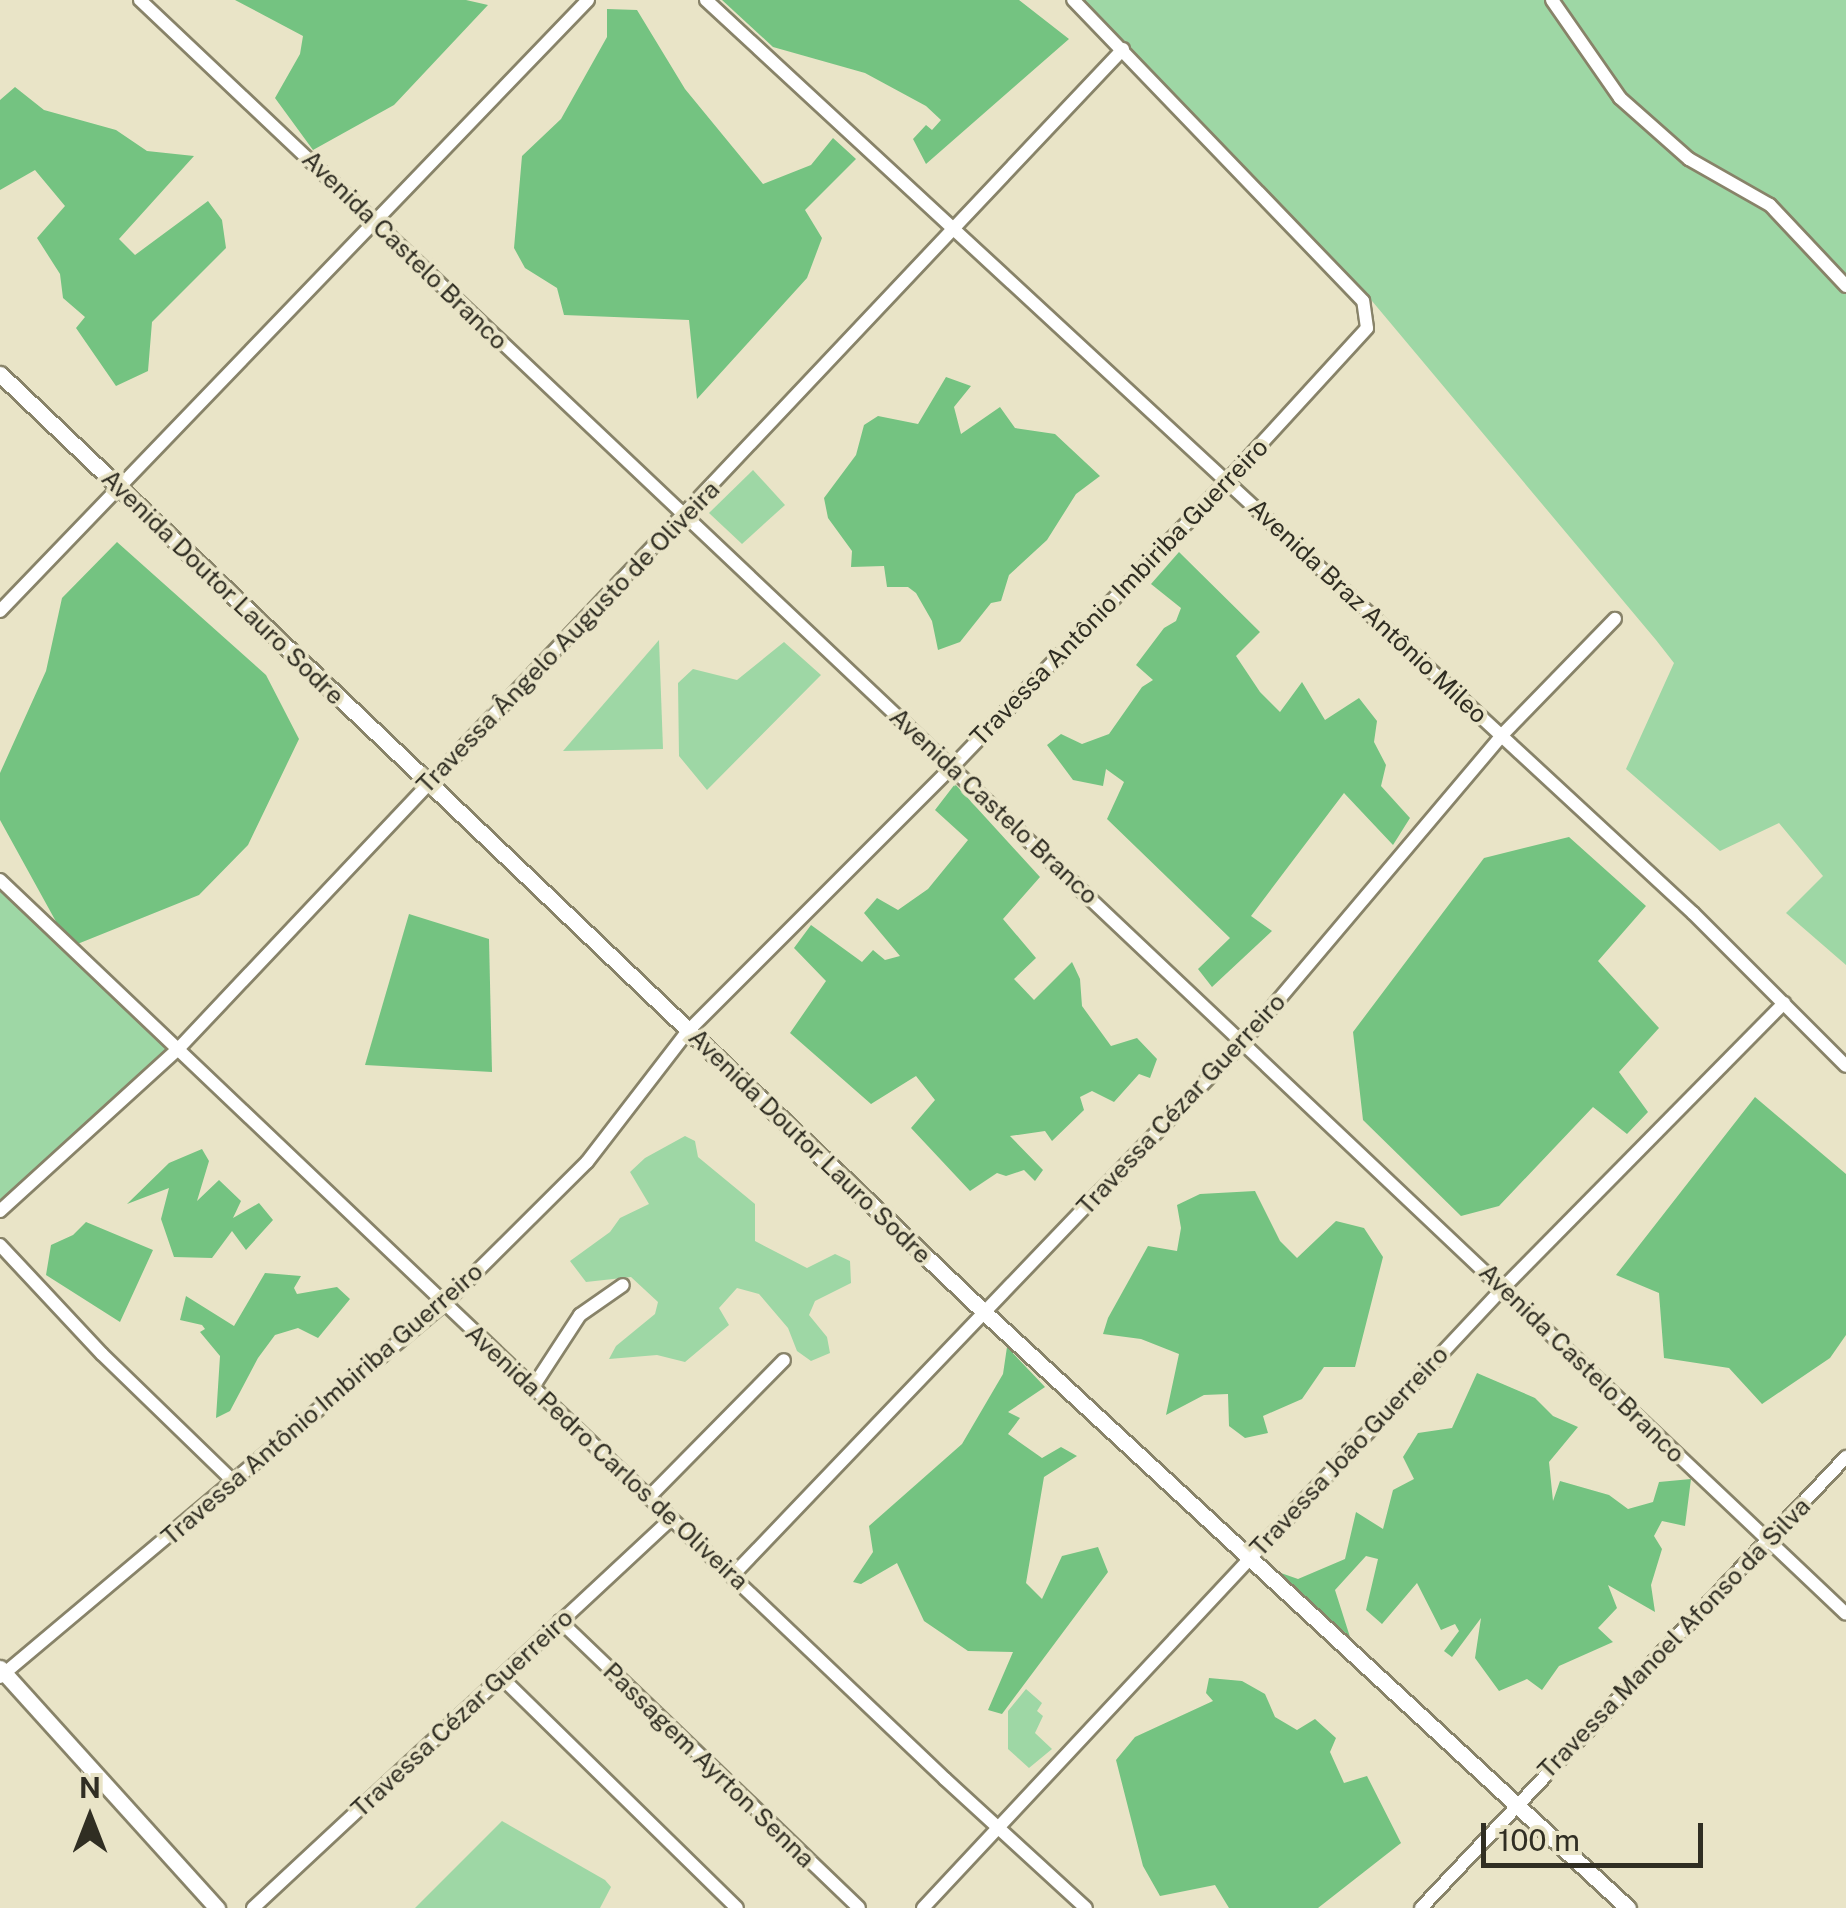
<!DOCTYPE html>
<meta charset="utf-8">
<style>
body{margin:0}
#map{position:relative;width:1846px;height:1908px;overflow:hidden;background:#e9e4c7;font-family:"Public Sans",sans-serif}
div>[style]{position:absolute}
.green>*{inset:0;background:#9ed7a5}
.forest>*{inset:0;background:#74c381}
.roads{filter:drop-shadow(2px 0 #888369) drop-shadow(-2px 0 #888369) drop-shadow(0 2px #888369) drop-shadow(0 -2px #888369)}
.minor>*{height:12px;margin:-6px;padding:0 6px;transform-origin:6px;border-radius:6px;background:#fff}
.tertiary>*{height:15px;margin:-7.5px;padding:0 7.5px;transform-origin:7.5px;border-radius:7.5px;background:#fff}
span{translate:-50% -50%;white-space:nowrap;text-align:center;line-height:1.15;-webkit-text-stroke:8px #e9e4c7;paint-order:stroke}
.street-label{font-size:25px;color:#302e23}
.north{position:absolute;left:40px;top:1768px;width:100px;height:100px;-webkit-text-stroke:8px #e9e4c7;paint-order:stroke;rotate:0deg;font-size:28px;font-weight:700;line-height:40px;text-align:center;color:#302e23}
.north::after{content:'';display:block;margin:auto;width:35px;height:45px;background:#302e23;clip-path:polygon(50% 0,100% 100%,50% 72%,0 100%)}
.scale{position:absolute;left:1481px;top:1823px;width:222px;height:45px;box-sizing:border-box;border:5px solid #302e23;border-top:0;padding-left:12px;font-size:30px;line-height:35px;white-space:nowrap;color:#302e23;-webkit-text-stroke:8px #e9e4c7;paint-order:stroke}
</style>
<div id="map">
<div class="green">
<i style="clip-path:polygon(1084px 0,1846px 0,1846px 965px,1786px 913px,1823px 876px,1779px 823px,1720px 851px,1626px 769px,1674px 663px,1656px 640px,1372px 301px)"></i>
<i style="clip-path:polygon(753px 470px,785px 505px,742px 544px,709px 513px)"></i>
<i style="clip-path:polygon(659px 640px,663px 749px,563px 751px)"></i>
<i style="clip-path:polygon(784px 642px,821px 675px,707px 790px,679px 756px,678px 683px,693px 669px,737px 680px)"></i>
<i style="clip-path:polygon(0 887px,172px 1048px,0 1200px)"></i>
<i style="clip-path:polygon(685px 1136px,695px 1141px,698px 1157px,755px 1204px,755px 1241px,807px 1268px,835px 1254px,850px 1261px,851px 1283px,815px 1301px,809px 1315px,827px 1337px,830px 1353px,811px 1361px,797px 1351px,788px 1328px,759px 1294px,737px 1288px,719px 1308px,729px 1325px,685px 1362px,657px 1355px,609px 1359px,616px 1346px,655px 1314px,658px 1302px,631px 1277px,586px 1282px,570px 1261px,610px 1232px,620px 1218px,649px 1204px,630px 1172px,645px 1158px)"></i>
<i style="clip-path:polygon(1026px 1689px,1042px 1703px,1037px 1711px,1043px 1716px,1035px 1733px,1052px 1749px,1029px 1768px,1008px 1749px,1008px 1711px)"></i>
<i style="clip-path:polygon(502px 1821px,605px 1880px,611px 1887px,600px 1908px,415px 1908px)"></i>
</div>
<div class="forest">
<i style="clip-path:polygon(235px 0,466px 0,488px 5px,394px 105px,313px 150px,275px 98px,300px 54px,303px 36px)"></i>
<i style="clip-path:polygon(722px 0,1019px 0,1069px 39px,926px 164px,913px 139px,926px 125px,932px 130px,941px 120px,926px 106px,865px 73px,773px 47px)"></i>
<i style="clip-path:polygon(607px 9px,637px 10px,685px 89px,763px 184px,811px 165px,833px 138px,856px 159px,805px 210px,822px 238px,807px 278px,697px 399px,689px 320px,564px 315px,557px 288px,525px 268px,514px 248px,522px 156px,561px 119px,607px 37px)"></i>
<i style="clip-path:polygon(15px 87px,44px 110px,116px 130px,147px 151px,194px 156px,119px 239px,135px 255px,208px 201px,222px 220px,226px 248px,152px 322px,148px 371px,116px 386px,76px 328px,85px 317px,63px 298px,60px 274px,37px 238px,65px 206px,35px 170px,0 190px,0 100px)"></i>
<i style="clip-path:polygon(946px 377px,971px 386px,954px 407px,961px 434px,1000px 407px,1015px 428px,1055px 434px,1100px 476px,1076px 494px,1047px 540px,1009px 575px,1001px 601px,991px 603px,960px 642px,938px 650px,932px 621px,916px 593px,908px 587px,887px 587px,884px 566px,851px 567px,852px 551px,828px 518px,824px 498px,856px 455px,864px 425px,878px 416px,918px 424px)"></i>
<i style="clip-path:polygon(117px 542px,266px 675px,299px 739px,248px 845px,199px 895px,70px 947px,0 820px,0 773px,46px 671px,62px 598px)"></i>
<i style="clip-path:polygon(1179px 552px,1260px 632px,1236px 656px,1260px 692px,1280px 712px,1302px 682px,1325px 720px,1359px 698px,1377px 721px,1374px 742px,1386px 765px,1381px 786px,1410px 818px,1393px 845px,1344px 793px,1251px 916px,1272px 931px,1212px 987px,1198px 969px,1230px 938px,1107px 819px,1124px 782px,1106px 769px,1103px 786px,1073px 780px,1047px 745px,1061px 734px,1082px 744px,1109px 734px,1142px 687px,1153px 680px,1136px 665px,1164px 628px,1176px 621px,1181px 608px,1151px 584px)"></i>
<i style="clip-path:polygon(955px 784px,1040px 877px,1003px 919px,1036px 958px,1014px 979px,1034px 1000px,1072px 962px,1080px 979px,1082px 1006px,1111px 1046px,1137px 1038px,1157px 1059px,1150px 1078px,1139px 1074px,1114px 1102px,1092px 1091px,1080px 1097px,1084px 1110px,1052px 1141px,1045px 1131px,1010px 1136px,1043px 1170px,1035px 1181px,1024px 1170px,1006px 1176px,997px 1173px,970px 1191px,911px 1128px,935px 1100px,916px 1076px,871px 1104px,790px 1033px,826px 981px,794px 948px,811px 925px,862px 962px,873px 950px,885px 960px,900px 956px,864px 913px,877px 898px,898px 910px,928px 889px,968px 840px,935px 810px)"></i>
<i style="clip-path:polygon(1569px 837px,1646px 906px,1598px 961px,1659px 1028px,1619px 1072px,1648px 1112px,1627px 1134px,1593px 1107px,1499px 1206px,1461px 1216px,1363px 1120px,1353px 1032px,1484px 858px)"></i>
<i style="clip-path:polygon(409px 914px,489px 939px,492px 1072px,365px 1065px)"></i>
<i style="clip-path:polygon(1755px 1097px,1846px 1174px,1846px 1335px,1830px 1358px,1762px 1404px,1729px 1368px,1664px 1358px,1659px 1293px,1616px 1275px)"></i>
<i style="clip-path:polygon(202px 1149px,209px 1161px,197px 1201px,219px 1180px,241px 1201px,233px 1218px,259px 1203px,273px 1220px,246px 1250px,232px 1231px,212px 1258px,174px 1257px,161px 1219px,169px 1188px,127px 1204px,169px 1163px)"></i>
<i style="clip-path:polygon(1255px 1191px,1280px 1241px,1297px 1258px,1336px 1221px,1364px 1228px,1383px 1257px,1355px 1367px,1324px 1367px,1302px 1399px,1263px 1416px,1268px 1433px,1245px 1438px,1229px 1426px,1228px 1394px,1204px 1395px,1166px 1415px,1179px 1354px,1141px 1339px,1103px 1334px,1108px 1318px,1148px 1246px,1177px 1251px,1181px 1228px,1177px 1205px,1200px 1194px)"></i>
<i style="clip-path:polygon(86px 1222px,153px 1250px,120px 1322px,46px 1275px,51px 1245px,73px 1235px)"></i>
<i style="clip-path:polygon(265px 1273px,301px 1276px,294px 1288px,297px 1294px,337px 1287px,350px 1299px,318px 1338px,298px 1328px,275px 1335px,258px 1358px,230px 1411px,216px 1418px,220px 1356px,200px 1332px,205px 1329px,202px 1325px,180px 1320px,186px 1296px,234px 1326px)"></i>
<i style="clip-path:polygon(1007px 1347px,1045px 1387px,1008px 1412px,1020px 1418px,1008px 1434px,1042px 1458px,1061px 1447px,1077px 1456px,1044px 1477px,1026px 1583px,1042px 1599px,1062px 1556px,1098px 1547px,1108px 1572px,1002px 1714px,988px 1710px,1013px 1652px,968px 1651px,924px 1621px,897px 1563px,861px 1584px,853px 1582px,873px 1552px,869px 1526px,962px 1444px,1003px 1374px)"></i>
<i style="clip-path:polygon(1477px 1373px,1535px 1398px,1553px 1416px,1578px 1427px,1549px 1462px,1553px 1501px,1560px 1481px,1609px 1495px,1628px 1509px,1653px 1502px,1659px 1482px,1691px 1479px,1685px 1526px,1662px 1521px,1654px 1536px,1662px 1549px,1651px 1585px,1655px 1612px,1608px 1585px,1617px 1608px,1598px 1628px,1613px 1642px,1559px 1666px,1542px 1690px,1527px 1679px,1499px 1691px,1475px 1658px,1481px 1618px,1452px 1657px,1444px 1651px,1459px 1631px,1455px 1624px,1441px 1630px,1417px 1583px,1382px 1624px,1366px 1610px,1378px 1559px,1366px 1556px,1335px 1590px,1350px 1637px,1278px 1572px,1298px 1579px,1345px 1559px,1356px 1512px,1383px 1529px,1393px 1490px,1414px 1479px,1403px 1457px,1418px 1433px,1452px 1428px)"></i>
<i style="clip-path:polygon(1209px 1678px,1242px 1681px,1265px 1694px,1275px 1717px,1297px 1730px,1315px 1719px,1336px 1738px,1330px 1752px,1344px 1783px,1367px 1776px,1401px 1843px,1318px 1908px,1229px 1908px,1215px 1885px,1160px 1896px,1143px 1866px,1116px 1760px,1135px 1737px,1213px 1701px,1206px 1693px)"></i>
</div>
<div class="roads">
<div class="minor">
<i style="left:140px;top:0;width:2348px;rotate:43.41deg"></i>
<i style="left:706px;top:0;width:1345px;rotate:42.77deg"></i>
<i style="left:1693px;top:913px;width:216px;rotate:45deg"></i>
<i style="left:1552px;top:0;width:119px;rotate:55.2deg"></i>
<i style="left:1620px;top:98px;width:92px;rotate:41.5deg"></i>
<i style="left:1689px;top:159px;width:93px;rotate:29.6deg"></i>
<i style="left:1770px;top:205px;width:111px;rotate:46.8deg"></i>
<i style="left:0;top:611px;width:848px;rotate:-46.1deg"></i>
<i style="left:0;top:880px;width:1304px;rotate:43.57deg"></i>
<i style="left:945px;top:1779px;width:191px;rotate:42.5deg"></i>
<i style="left:0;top:1211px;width:244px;rotate:-42.3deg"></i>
<i style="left:180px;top:1047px;width:1373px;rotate:-46.62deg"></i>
<i style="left:0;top:1245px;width:149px;rotate:46.9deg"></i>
<i style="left:102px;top:1354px;width:185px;rotate:44.1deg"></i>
<i style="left:533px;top:1387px;width:86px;rotate:-56.9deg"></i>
<i style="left:580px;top:1315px;width:52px;rotate:-34.9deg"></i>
<i style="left:649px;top:1497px;width:192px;rotate:-45.4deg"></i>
<i style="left:732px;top:1576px;width:738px;rotate:-46.26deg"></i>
<i style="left:1242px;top:1043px;width:403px;rotate:-49.8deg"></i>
<i style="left:1502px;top:735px;width:162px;rotate:-45.8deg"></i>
<i style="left:560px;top:1621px;width:414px;rotate:43.8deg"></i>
<i style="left:0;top:1677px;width:581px;rotate:-40.05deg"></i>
<i style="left:445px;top:1303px;width:200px;rotate:-44.8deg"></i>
<i style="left:587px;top:1162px;width:165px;rotate:-52.4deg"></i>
<i style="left:688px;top:1031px;width:375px;rotate:-45deg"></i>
<i style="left:953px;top:766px;width:395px;rotate:-46.1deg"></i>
<i style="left:1227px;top:481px;width:207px;rotate:-47.5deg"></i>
<i style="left:1367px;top:328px;width:27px;rotate:-98deg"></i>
<i style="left:1363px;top:301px;width:418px;rotate:-133.9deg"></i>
<i style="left:501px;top:1677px;width:330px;rotate:44.4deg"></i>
<i style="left:253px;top:1908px;width:571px;rotate:-42.94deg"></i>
<i style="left:923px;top:1908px;width:850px;rotate:-46.91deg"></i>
<i style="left:1504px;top:1287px;width:399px;rotate:-45.4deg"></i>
<i style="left:1421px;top:1908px;width:620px;rotate:-46.7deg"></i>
</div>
<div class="tertiary">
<i style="left:0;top:374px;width:1361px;rotate:43.63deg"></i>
<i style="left:985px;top:1313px;width:876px;rotate:42.78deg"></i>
<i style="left:0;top:1668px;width:324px;rotate:47.9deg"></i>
</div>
</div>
<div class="street-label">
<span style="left:405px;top:250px;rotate:44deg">Avenida Castelo Branco</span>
<span style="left:223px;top:587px;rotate:44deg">Avenida Doutor Lauro Sodre</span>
<span style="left:1119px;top:592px;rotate:-46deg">Travessa Antônio Imbiriba Guerreiro</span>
<span style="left:1368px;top:611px;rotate:43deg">Avenida Braz Antônio Mileo</span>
<span style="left:568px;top:637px;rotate:-46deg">Travessa Ângelo Augusto de Oliveira</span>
<span style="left:994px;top:806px;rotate:43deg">Avenida Castelo Branco</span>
<span style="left:1181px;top:1104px;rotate:-47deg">Travessa Cézar Guerreiro</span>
<span style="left:810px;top:1146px;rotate:44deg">Avenida Doutor Lauro Sodre</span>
<span style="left:1582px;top:1363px;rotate:44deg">Avenida Castelo Branco</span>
<span style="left:322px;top:1404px;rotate:-41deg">Travessa Antônio Imbiriba Guerreiro</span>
<span style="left:1349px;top:1451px;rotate:-47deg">Travessa João Guerreiro</span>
<span style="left:607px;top:1457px;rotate:43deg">Avenida Pedro Carlos de Oliveira</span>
<span style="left:1674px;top:1638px;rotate:-46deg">Travessa Manoel Afonso da Silva</span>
<span style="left:462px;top:1713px;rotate:-43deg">Travessa Cézar Guerreiro</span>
<span style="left:709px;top:1765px;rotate:44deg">Passagem Ayrton Senna</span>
</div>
<div class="north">N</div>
<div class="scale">100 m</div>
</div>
